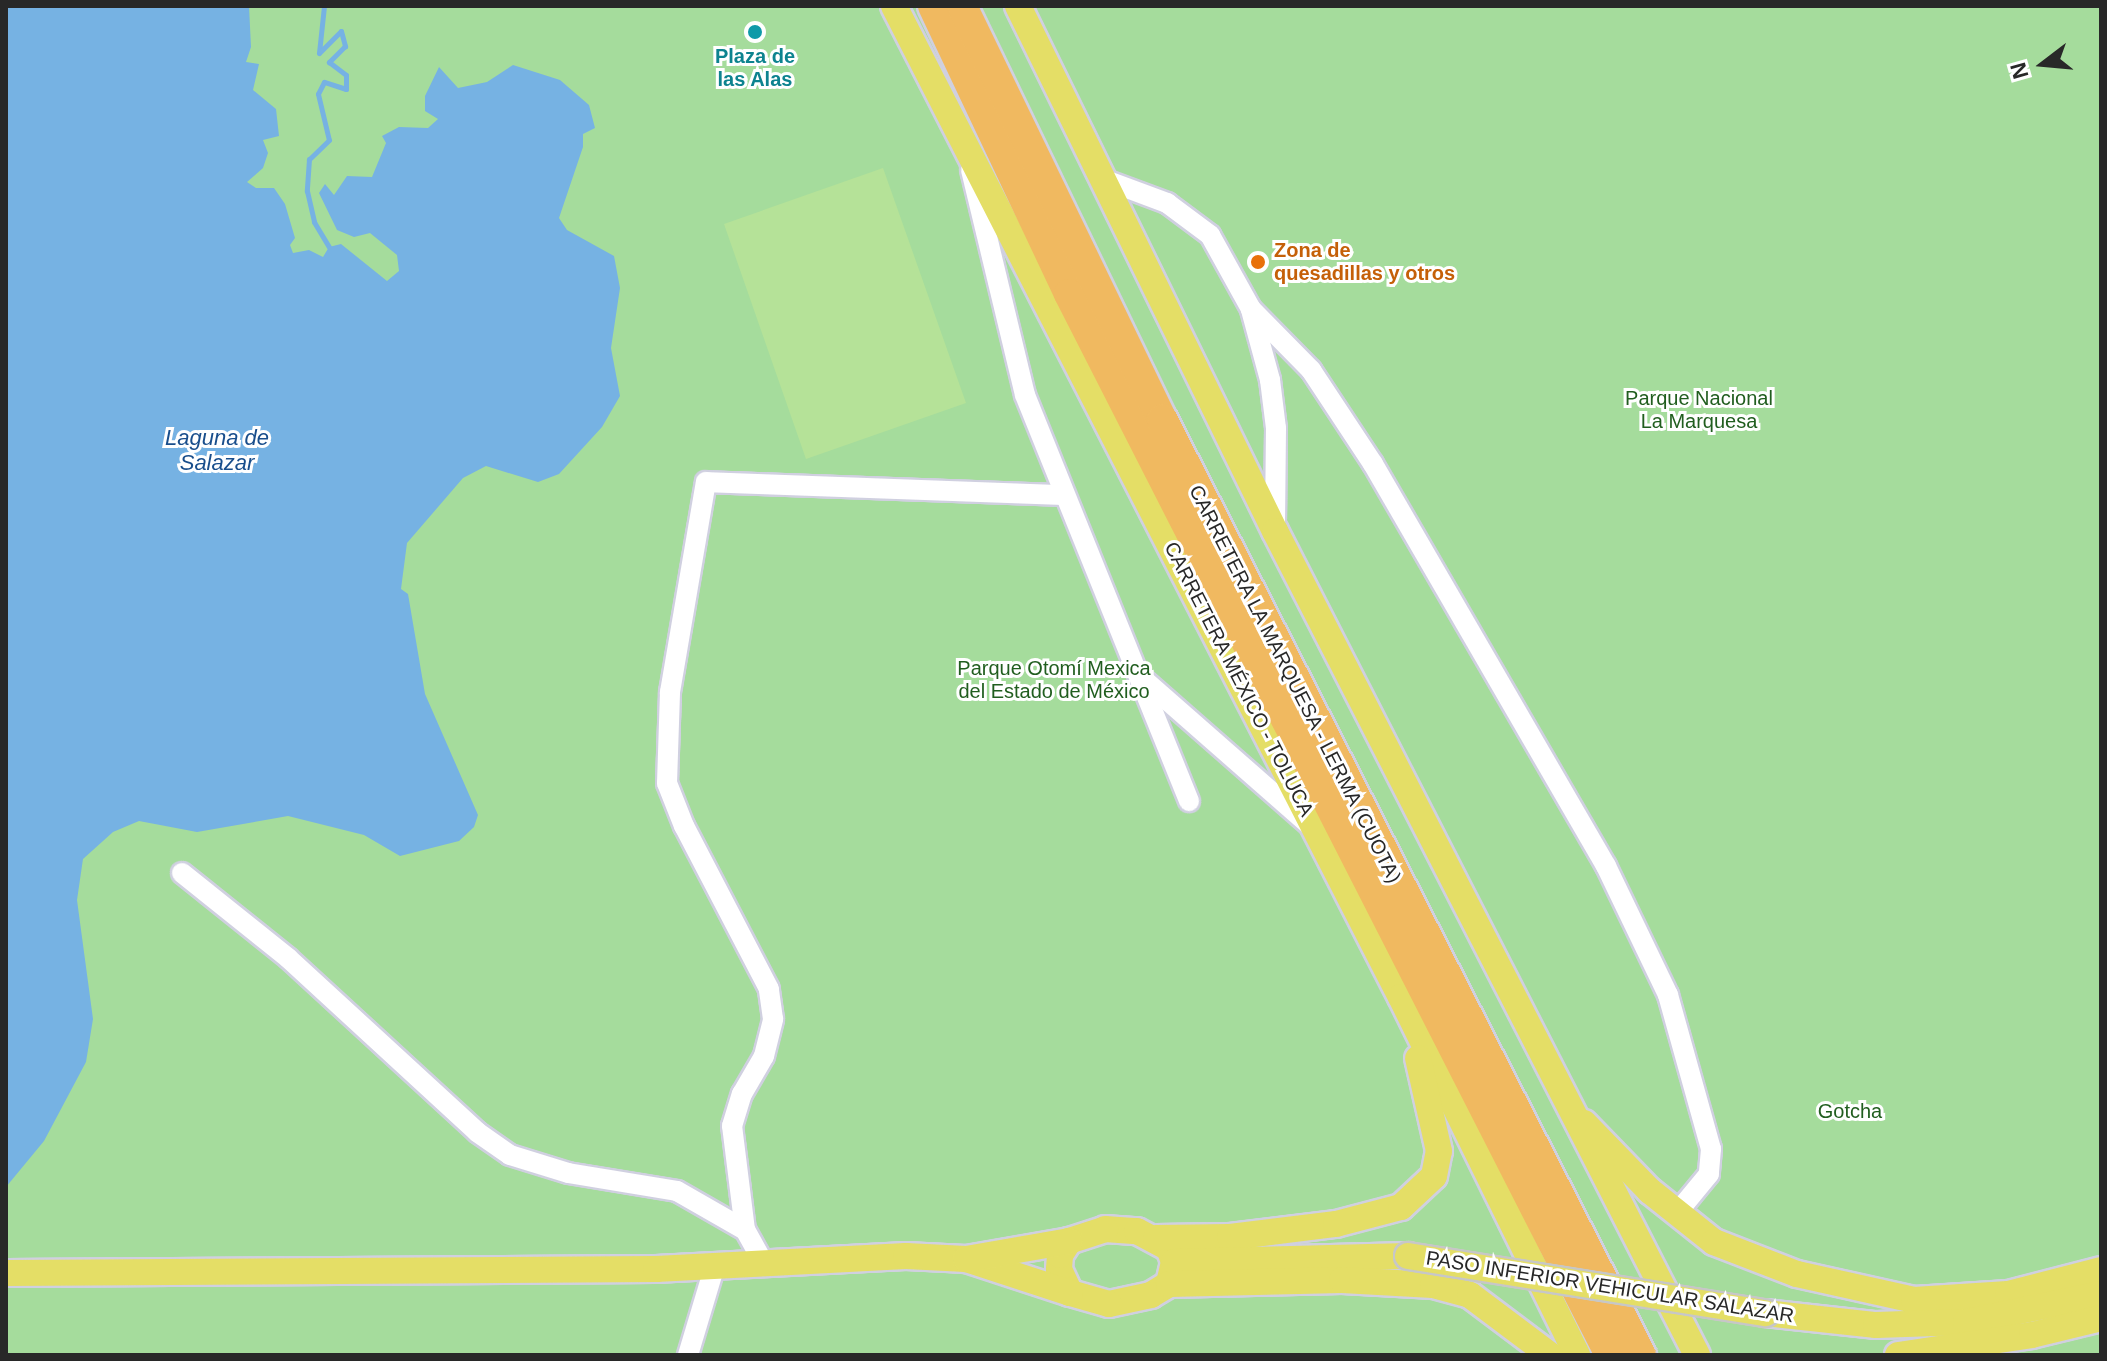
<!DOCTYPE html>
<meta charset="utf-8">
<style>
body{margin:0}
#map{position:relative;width:2107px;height:1361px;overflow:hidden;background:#e9e6db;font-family:Helvetica,sans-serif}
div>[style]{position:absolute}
.green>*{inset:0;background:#a5dc9c}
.pitch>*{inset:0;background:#b5e298}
.water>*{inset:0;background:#76b2e3}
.stream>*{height:5px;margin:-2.5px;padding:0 2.5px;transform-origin:2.5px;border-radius:2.5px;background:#76b2e3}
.roads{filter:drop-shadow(2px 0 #d0d0e0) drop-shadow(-2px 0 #d0d0e0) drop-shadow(0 2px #d0d0e0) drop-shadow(0 -2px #d0d0e0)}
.minor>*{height:20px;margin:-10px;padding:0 10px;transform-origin:10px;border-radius:10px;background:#fff}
.major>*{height:26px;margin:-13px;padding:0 13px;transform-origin:13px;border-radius:13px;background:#e4de66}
.highway>*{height:30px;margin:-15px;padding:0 15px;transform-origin:15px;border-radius:15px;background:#f0b960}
.bridges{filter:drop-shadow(2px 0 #c7c7c7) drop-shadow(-2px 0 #c7c7c7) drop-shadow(0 2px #c7c7c7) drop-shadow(0 -2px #c7c7c7)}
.major-bridge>*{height:26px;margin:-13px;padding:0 13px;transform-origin:13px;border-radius:13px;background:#e4de66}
.dots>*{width:22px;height:22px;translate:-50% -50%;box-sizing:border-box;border:4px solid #fff;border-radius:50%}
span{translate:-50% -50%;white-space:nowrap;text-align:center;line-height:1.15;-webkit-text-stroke:6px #fff;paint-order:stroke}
.culture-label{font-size:20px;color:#0d838f;font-weight:700}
.food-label{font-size:20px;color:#c56008;font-weight:700}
.left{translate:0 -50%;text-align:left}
.park-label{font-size:20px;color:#215e1f}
.street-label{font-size:20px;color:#282828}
.water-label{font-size:22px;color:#194e8c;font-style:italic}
.frame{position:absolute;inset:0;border:8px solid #282828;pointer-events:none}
.north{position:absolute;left:2003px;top:24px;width:80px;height:80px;-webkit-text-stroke:6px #fff;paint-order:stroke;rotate:254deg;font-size:22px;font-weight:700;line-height:32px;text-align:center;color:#282828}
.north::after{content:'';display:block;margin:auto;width:28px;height:36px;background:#282828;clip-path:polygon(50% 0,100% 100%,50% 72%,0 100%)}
</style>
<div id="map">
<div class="green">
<i style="clip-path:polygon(6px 6px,2101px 6px,2101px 1355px,6px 1355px)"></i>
</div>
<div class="pitch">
<i style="clip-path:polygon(883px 168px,966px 403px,806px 459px,724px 224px)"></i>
</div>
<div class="water">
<i style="clip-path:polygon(6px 6px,249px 6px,251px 47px,246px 62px,259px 64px,253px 90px,276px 109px,279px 136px,263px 140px,268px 153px,263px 168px,247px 182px,256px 188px,274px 188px,285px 204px,295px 238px,290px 245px,293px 253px,309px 250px,323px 257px,329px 247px,341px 244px,387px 281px,399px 271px,397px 255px,370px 233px,354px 237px,337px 230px,319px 193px,325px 184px,334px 195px,347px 176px,372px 177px,386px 143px,382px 136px,399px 127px,428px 128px,438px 119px,425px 111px,425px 96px,439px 67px,458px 88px,487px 82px,513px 65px,560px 80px,589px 105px,595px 128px,583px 134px,583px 147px,559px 218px,567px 230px,614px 256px,620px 288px,611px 348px,620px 396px,602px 427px,559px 474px,538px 482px,486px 466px,463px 478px,407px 543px,401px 589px,408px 594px,425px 694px,478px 815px,474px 827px,459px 841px,400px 856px,364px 835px,288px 816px,197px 832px,139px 821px,113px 832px,83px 859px,77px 900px,93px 1019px,86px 1062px,44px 1141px,6px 1187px)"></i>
</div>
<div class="stream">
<i style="left:324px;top:6px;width:47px;rotate:96.1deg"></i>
<i style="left:319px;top:53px;width:31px;rotate:-45deg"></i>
<i style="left:341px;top:31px;width:16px;rotate:75deg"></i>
<i style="left:345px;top:46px;width:23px;rotate:135deg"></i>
<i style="left:329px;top:62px;width:21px;rotate:37deg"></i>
<i style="left:346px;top:75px;width:14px;rotate:90deg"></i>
<i style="left:346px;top:89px;width:23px;rotate:-162deg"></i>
<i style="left:324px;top:82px;width:13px;rotate:117deg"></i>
<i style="left:318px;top:94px;width:47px;rotate:76.6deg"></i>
<i style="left:329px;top:140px;width:28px;rotate:136deg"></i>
<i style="left:309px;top:159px;width:32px;rotate:94deg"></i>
<i style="left:307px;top:191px;width:32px;rotate:77deg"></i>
<i style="left:314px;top:222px;width:29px;rotate:59deg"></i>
</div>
<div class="roads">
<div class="minor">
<i style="left:971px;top:170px;width:231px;rotate:76.5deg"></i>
<i style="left:1025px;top:395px;width:438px;rotate:68deg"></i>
<i style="left:1100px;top:178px;width:72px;rotate:20.5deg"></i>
<i style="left:1167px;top:203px;width:54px;rotate:36.7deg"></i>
<i style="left:1210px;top:235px;width:85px;rotate:61deg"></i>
<i style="left:1251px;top:309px;width:86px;rotate:45.5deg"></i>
<i style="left:1311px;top:370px;width:113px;rotate:56.6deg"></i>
<i style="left:1373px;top:464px;width:465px;rotate:59.9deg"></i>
<i style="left:1606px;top:866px;width:143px;rotate:64.3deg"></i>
<i style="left:1668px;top:995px;width:160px;rotate:74.4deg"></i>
<i style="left:1711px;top:1149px;width:25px;rotate:95deg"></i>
<i style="left:1709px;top:1174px;width:52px;rotate:129.5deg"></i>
<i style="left:1251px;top:310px;width:73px;rotate:74.8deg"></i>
<i style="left:1270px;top:380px;width:48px;rotate:82.9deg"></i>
<i style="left:1276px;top:428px;width:103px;rotate:90.6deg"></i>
<i style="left:1142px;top:678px;width:220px;rotate:41.3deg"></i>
<i style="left:182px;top:873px;width:136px;rotate:38.7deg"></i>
<i style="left:288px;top:958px;width:257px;rotate:42.6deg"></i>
<i style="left:477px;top:1132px;width:40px;rotate:34.9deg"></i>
<i style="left:510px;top:1155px;width:61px;rotate:17.2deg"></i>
<i style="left:568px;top:1173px;width:110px;rotate:9.4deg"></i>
<i style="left:677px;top:1191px;width:78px;rotate:29.8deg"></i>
<i style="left:763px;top:1262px;width:37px;rotate:-119deg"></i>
<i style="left:745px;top:1230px;width:105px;rotate:-97.1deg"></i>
<i style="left:732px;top:1126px;width:34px;rotate:-73deg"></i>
<i style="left:742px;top:1094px;width:44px;rotate:-59.9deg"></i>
<i style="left:764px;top:1056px;width:38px;rotate:-76deg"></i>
<i style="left:773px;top:1019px;width:30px;rotate:-98deg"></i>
<i style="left:769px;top:989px;width:184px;rotate:-117.5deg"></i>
<i style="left:684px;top:826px;width:46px;rotate:-111.6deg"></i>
<i style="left:667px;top:783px;width:91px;rotate:-88.1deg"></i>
<i style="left:670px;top:692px;width:213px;rotate:-80.3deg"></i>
<i style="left:706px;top:482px;width:355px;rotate:2.1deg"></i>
<i style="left:688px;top:1355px;width:94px;rotate:-73.3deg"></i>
</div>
<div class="major">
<i style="left:894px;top:6px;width:1113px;rotate:62.91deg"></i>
<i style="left:1401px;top:997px;width:399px;rotate:63.8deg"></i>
<i style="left:1018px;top:6px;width:585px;rotate:63.92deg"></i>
<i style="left:1275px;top:531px;width:926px;rotate:62.88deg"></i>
<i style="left:1584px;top:1123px;width:95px;rotate:45.9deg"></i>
<i style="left:1650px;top:1191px;width:82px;rotate:38.6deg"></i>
<i style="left:1714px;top:1242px;width:89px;rotate:21.1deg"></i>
<i style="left:1797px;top:1274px;width:120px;rotate:12.5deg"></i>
<i style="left:1914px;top:1300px;width:94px;rotate:-3.7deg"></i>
<i style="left:2008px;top:1294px;width:96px;rotate:-14.5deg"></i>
<i style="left:1105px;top:1229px;width:32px;rotate:4deg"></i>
<i style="left:1137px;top:1231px;width:36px;rotate:28deg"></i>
<i style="left:1169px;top:1248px;width:15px;rotate:70deg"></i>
<i style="left:1174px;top:1262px;width:23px;rotate:103deg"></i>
<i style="left:1169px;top:1284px;width:21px;rotate:149deg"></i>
<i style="left:1151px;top:1295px;width:43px;rotate:167.9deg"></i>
<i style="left:1109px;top:1304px;width:41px;rotate:-164.2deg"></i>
<i style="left:1070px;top:1293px;width:26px;rotate:-115deg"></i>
<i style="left:1059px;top:1269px;width:14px;rotate:-86deg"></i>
<i style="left:1060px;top:1255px;width:17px;rotate:-57deg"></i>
<i style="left:1069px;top:1241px;width:38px;rotate:-18deg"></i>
<i style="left:1156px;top:1238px;width:74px;rotate:-0.8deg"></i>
<i style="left:1230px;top:1237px;width:107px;rotate:-7deg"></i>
<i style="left:1336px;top:1224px;width:67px;rotate:-14.7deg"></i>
<i style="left:1401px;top:1207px;width:45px;rotate:-43.2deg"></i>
<i style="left:1434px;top:1176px;width:25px;rotate:-79deg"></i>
<i style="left:1439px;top:1151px;width:95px;rotate:-102.7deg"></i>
<i style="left:969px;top:1260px;width:106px;rotate:18.1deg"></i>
<i style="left:1174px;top:1262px;width:234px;rotate:-1.5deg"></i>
<i style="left:6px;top:1273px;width:650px;rotate:-0.35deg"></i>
<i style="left:656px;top:1269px;width:250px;rotate:-3deg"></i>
<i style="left:906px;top:1256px;width:60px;rotate:2.9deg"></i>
<i style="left:966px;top:1259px;width:105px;rotate:-9.9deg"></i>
<i style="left:1169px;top:1284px;width:173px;rotate:-1.3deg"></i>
<i style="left:1342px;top:1280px;width:91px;rotate:3.1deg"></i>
<i style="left:1433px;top:1285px;width:38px;rotate:15deg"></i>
<i style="left:1470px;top:1295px;width:100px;rotate:36.9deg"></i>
<i style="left:1765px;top:1313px;width:112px;rotate:6.2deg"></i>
<i style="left:1876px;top:1325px;width:90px;rotate:-1.9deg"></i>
<i style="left:1966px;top:1322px;width:138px;rotate:-11.7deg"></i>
<i style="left:1898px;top:1355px;width:135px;rotate:-8.5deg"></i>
<i style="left:2032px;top:1335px;width:71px;rotate:-13.8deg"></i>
</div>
<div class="highway">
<i style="left:933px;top:6px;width:318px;rotate:64.7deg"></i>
<i style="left:1069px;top:294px;width:1191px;rotate:62.98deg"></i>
<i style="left:962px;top:6px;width:459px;rotate:64.2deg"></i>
<i style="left:1162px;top:419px;width:1051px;rotate:62.9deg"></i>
</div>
</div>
<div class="bridges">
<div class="major-bridge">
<i style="left:1408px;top:1256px;width:362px;rotate:9.1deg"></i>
</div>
</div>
<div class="dots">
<i style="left:755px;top:32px;background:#0f9aa8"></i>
<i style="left:1258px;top:262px;background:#e8710a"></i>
</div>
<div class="culture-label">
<span style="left:755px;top:68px">Plaza de<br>las Alas</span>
</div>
<div class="food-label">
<span class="left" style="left:1274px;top:262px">Zona de<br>quesadillas y otros</span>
</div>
<div class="park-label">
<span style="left:1699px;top:410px">Parque Nacional<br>La Marquesa</span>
<span style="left:1054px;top:680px">Parque Otomí Mexica<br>del Estado de México</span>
<span style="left:1850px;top:1111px">Gotcha</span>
</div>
<div class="street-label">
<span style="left:1239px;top:679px;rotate:63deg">CARRETERA MÉXICO - TOLUCA</span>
<span style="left:1295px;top:684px;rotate:63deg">CARRETERA LA MARQUESA - LERMA (CUOTA)</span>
<span style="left:1610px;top:1287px;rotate:9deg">PASO INFERIOR VEHICULAR SALAZAR</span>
</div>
<div class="water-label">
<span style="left:217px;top:450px">Laguna de<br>Salazar</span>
</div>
<div class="frame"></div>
<div class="north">N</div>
</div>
